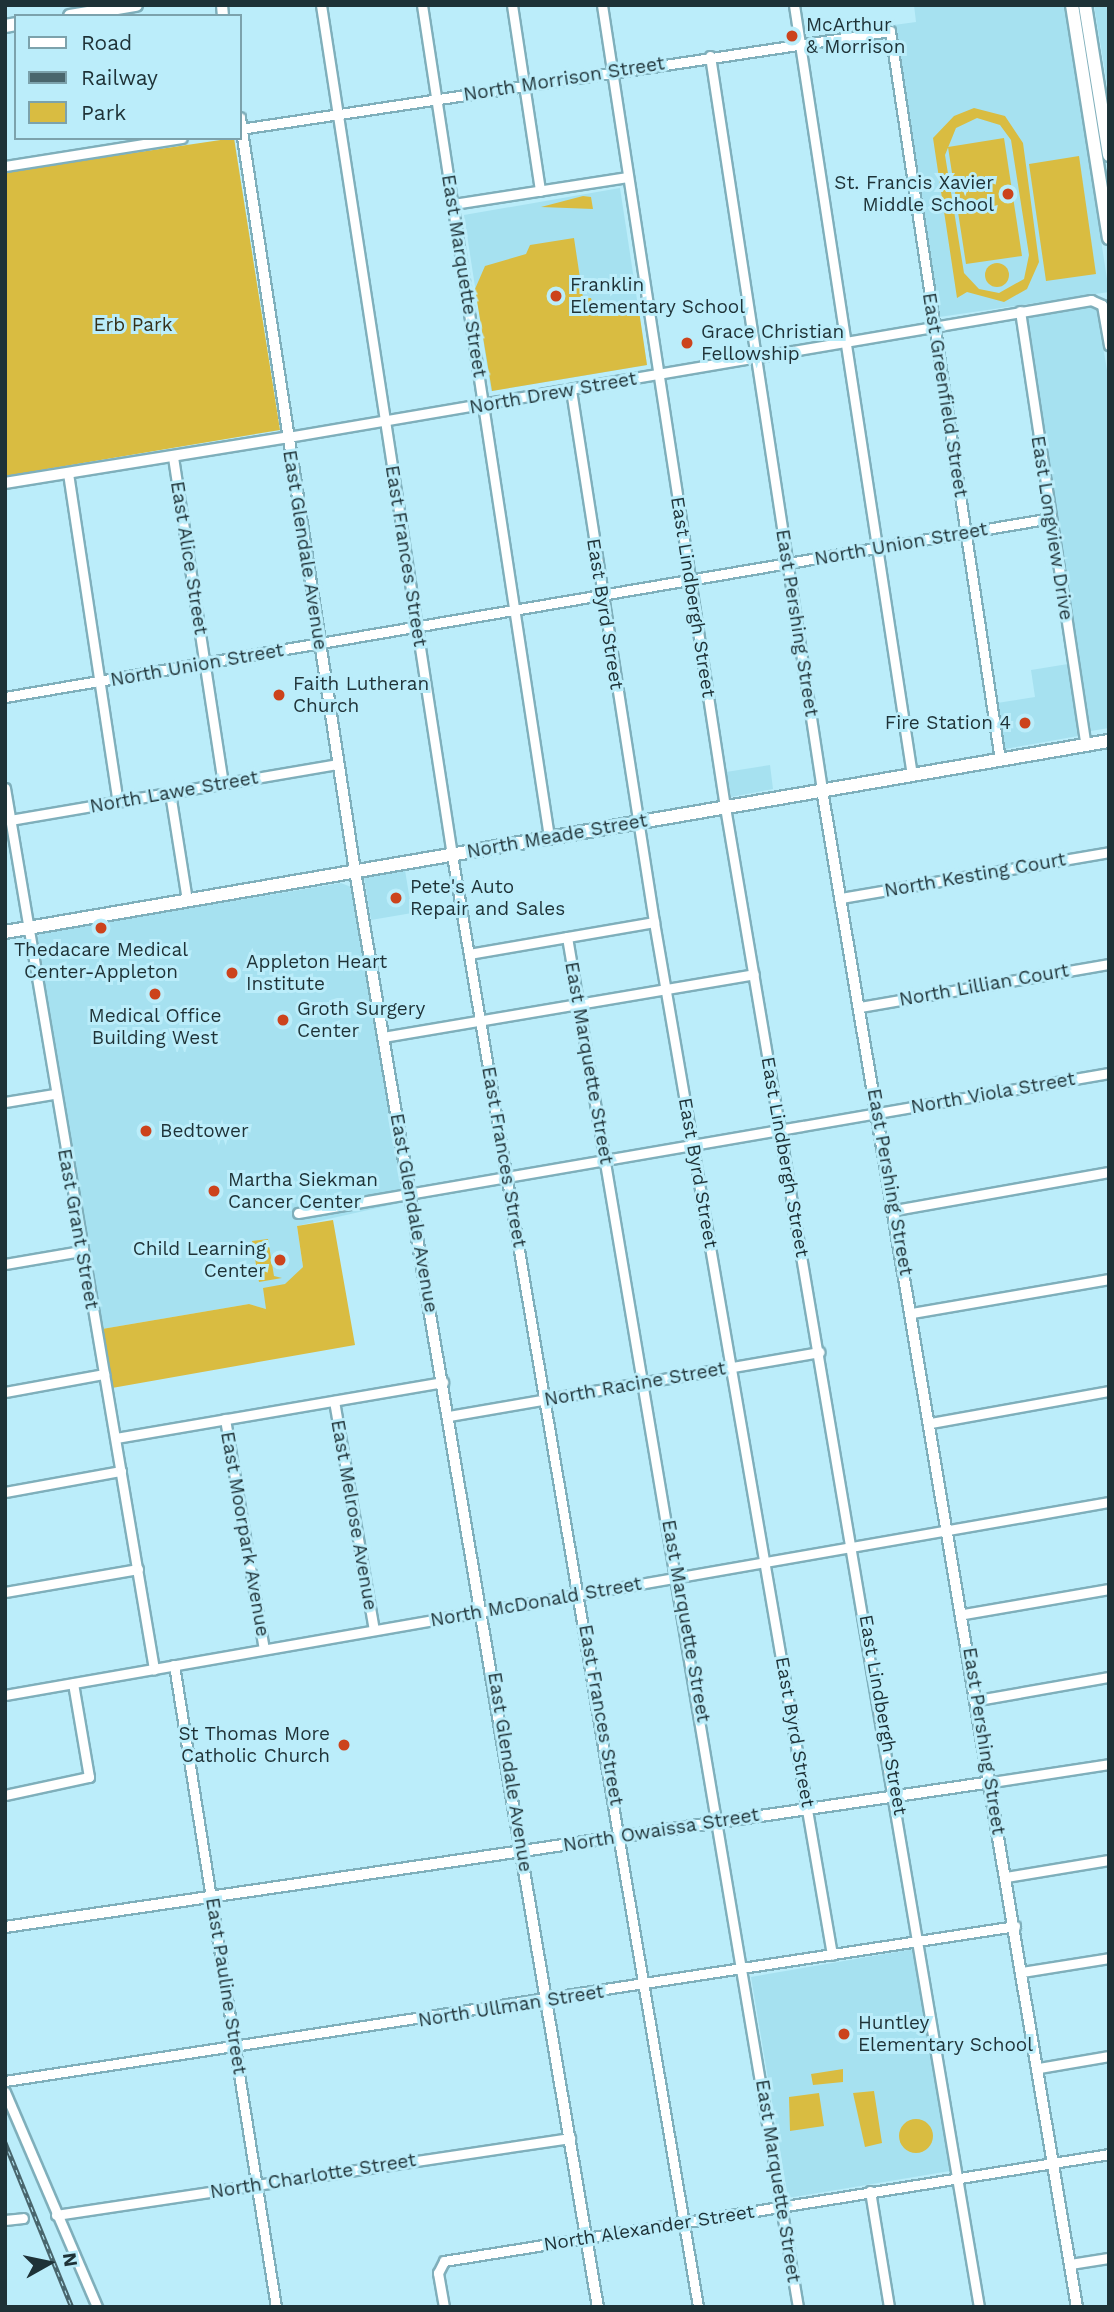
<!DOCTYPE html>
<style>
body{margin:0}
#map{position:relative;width:1114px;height:2312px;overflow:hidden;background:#bbedfa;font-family:"Work Sans",sans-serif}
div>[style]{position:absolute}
.built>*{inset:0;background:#a6e1f0}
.green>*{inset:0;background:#d9bc41}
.round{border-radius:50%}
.roads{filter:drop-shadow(2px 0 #7fafbb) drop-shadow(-2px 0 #7fafbb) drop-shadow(0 2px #7fafbb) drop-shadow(0 -2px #7fafbb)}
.minor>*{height:9px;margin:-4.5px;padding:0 4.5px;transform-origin:4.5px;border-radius:4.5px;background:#fff}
.tertiary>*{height:10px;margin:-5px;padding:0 5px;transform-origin:5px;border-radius:5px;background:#fff}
.secondary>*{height:12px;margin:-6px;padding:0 6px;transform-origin:6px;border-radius:6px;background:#fff}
.rail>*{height:4.5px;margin-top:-2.25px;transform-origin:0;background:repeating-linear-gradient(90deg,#bbedfa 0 5px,#49666d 0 10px);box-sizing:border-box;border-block:2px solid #49666d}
.dots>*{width:19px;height:19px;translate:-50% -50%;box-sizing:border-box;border:4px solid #bbedfa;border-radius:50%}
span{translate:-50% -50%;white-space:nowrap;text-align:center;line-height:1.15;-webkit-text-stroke:6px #bbedfa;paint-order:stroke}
.poi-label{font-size:19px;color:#1e3237}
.left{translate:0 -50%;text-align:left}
.right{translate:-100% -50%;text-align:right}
.street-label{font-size:19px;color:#1e3237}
.park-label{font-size:19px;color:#35301a}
.frame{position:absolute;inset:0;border:7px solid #1e3237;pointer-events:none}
.legend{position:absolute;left:14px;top:14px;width:228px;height:126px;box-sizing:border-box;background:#bbedfa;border:2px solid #7ca2ac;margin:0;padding:9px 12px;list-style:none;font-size:21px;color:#1e3237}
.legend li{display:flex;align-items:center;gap:14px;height:35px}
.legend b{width:35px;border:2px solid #7ca2ac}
.north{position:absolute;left:14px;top:2228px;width:70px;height:70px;-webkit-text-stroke:5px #bbedfa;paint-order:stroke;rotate:81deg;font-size:19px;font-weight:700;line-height:28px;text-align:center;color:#1e3237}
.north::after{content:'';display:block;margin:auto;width:24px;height:32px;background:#1e3237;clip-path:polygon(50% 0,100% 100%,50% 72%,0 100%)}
</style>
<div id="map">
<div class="built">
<i style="clip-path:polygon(914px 5px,1065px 5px,1109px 292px,939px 317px,894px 25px,916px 22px)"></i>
<i style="clip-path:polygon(1094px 5px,1109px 5px,1109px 96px)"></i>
<i style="clip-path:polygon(620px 188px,647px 365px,491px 391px,464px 215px)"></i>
<i style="clip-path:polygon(1096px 305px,1109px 382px,1109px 728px,1091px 731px,1025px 316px)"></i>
<i style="clip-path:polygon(1068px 664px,1078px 736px,1005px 749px,997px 703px,1035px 697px,1031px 670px)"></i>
<i style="clip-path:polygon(770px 765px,773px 789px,731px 797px,726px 772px)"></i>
<i style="clip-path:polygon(405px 870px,412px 913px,371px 920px,364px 877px)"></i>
<i style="clip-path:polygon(341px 883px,351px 887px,404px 1202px,297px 1226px,303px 1267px,266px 1309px,249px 1304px,102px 1329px,37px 939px,40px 933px)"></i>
<i style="clip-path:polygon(914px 1949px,950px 2171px,788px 2198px,751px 1977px)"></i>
</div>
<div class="green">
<i style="clip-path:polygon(evenodd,974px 108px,1005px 116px,1023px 143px,1039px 262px,1027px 289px,1004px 302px,967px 292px,957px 298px,933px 138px,954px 116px,974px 108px,977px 118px,1000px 125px,1011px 140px,1029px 255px,1024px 279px,999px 293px,979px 289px,964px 273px,945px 155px,956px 128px,977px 118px)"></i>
<i style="clip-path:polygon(234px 138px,280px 430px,5px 476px,5px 172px)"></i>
<i style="clip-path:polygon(1004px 138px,1022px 256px,966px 264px,948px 147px)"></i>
<i style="clip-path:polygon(1079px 156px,1096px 274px,1046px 281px,1029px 164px)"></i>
<i style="clip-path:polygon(583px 196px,591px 197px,593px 209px,541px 207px)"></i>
<i style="clip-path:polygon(574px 238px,583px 298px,591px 298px,596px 316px,638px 304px,647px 365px,492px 391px,475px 289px,485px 266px,526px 254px,530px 245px)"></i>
<i class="round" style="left:985px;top:263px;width:24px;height:24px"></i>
<i style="clip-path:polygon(333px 1220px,355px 1345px,112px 1388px,102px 1329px,249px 1304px,266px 1309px,263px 1288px,285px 1284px,303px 1267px,297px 1226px)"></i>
<i style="clip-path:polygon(268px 1239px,274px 1276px,282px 1278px,259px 1282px,252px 1241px)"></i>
<i style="clip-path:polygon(843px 2069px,843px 2082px,813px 2085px,811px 2074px)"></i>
<i style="clip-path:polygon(874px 2091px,882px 2143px,865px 2147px,853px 2093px)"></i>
<i style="clip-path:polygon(819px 2093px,824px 2126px,790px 2131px,789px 2097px)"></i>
<i class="round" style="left:899px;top:2119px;width:34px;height:34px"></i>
</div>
<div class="roads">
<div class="minor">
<i style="left:321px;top:5px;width:860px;rotate:81.24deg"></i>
<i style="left:452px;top:855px;width:1473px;rotate:80.38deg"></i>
<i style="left:422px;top:5px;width:842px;rotate:81.32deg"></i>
<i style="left:512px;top:5px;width:188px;rotate:81.4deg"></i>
<i style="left:602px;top:5px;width:811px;rotate:81.28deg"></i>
<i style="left:725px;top:807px;width:1521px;rotate:80.39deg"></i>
<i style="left:794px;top:5px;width:779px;rotate:81.29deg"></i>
<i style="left:710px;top:56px;width:742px;rotate:81.32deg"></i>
<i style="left:240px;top:129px;width:657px;rotate:-8.57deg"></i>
<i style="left:890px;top:31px;width:737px;rotate:81.42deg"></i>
<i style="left:5px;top:166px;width:179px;rotate:-9deg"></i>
<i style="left:453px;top:204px;width:177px;rotate:-8.8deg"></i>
<i style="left:1020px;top:311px;width:439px;rotate:81.4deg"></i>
<i style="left:571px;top:390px;width:538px;rotate:81.13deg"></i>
<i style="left:654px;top:922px;width:1048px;rotate:80.22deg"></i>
<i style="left:288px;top:437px;width:815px;rotate:-9.68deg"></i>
<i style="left:1091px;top:300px;width:12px;rotate:24deg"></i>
<i style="left:1102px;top:305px;width:41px;rotate:80.1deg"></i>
<i style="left:173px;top:457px;width:330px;rotate:81.3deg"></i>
<i style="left:68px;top:473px;width:333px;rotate:81.4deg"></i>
<i style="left:5px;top:697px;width:1061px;rotate:-9.71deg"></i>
<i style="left:5px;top:788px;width:894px;rotate:80.4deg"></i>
<i style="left:170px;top:793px;width:108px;rotate:81deg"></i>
<i style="left:10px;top:820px;width:333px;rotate:-9.7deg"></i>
<i style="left:841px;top:898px;width:272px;rotate:-9.7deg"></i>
<i style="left:567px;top:937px;width:1389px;rotate:80.43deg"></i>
<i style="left:469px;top:954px;width:188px;rotate:-9.8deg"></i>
<i style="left:860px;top:1007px;width:253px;rotate:-9.8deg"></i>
<i style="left:383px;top:1037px;width:376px;rotate:-9.6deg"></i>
<i style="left:5px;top:1102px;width:50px;rotate:-9.3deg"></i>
<i style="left:895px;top:1210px;width:217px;rotate:-10.1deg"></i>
<i style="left:298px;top:1213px;width:823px;rotate:-9.79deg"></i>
<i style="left:5px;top:1264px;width:77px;rotate:-9.7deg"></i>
<i style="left:912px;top:1313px;width:200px;rotate:-9.8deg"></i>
<i style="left:5px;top:1392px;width:101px;rotate:-10.3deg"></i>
<i style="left:334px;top:1401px;width:232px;rotate:80.1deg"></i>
<i style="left:449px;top:1416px;width:376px;rotate:-9.8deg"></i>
<i style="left:225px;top:1419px;width:233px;rotate:80.4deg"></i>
<i style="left:931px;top:1423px;width:181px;rotate:-10.2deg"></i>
<i style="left:116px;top:1438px;width:332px;rotate:-9.7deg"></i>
<i style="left:5px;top:1492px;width:118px;rotate:-10.3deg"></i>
<i style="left:5px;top:1592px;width:135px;rotate:-9.8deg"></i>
<i style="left:964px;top:1614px;width:147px;rotate:-9.8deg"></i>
<i style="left:174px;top:1665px;width:650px;rotate:80.97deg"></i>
<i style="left:5px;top:1695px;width:1121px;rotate:-9.92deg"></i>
<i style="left:978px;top:1700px;width:133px;rotate:-10deg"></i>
<i style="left:992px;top:1782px;width:118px;rotate:-8.7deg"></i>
<i style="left:5px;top:1795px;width:86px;rotate:-12.1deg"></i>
<i style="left:89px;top:1777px;width:95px;rotate:-99.7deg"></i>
<i style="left:1006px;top:1877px;width:104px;rotate:-9.4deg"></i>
<i style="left:1022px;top:1972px;width:88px;rotate:-9.1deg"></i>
<i style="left:1039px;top:2068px;width:71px;rotate:-9.7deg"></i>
<i style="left:5px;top:2081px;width:1022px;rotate:-8.72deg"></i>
<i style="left:5px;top:2092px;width:234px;rotate:66.8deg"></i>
<i style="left:870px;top:2191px;width:118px;rotate:80.7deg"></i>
<i style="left:56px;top:2215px;width:520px;rotate:-8.52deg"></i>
<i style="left:5px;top:2220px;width:18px;rotate:-6deg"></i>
<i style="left:1070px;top:2264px;width:39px;rotate:-9deg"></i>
<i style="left:444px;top:2307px;width:35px;rotate:-100deg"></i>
<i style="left:438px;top:2273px;width:13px;rotate:-63deg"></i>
<i style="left:444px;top:2261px;width:674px;rotate:-9.14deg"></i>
</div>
<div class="tertiary">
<i style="left:222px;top:5px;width:11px;rotate:85deg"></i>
<i style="left:240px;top:118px;width:762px;rotate:81.32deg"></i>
<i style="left:355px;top:871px;width:1456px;rotate:80.4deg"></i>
<i style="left:5px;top:483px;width:287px;rotate:-9.2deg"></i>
<i style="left:822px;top:790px;width:1538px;rotate:80.46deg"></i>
<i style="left:5px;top:1927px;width:998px;rotate:-8.36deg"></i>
</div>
<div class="secondary">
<i style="left:1072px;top:5px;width:236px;rotate:81deg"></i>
<i style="left:1085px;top:5px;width:152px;rotate:80.9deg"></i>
<i style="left:70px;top:16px;width:67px;rotate:-9.5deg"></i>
<i style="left:5px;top:26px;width:11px;rotate:-10deg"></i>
<i style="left:5px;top:932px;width:1120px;rotate:-9.82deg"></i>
</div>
</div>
<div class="rail">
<i style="left:5px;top:2142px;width:178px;rotate:67.9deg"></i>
</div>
<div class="dots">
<i style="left:792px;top:36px;background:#cc431c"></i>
<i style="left:1008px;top:194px;background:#cc431c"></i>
<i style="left:556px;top:296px;background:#cc431c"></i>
<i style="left:687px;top:343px;background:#cc431c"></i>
<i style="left:279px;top:695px;background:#cc431c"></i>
<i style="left:1025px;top:723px;background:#cc431c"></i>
<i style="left:396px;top:898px;background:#cc431c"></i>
<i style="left:101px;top:928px;background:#cc431c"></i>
<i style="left:232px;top:973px;background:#cc431c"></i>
<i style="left:155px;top:994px;background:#cc431c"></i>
<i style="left:283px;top:1020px;background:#cc431c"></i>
<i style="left:146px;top:1131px;background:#cc431c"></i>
<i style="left:214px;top:1191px;background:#cc431c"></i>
<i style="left:280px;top:1260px;background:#cc431c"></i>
<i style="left:344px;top:1745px;background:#cc431c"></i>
<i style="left:844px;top:2034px;background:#cc431c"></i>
</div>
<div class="poi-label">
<span class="left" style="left:806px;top:36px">McArthur<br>&amp; Morrison</span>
<span class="right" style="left:994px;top:194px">St. Francis Xavier<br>Middle School</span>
<span class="left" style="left:570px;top:296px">Franklin<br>Elementary School</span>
<span class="left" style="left:701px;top:343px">Grace Christian<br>Fellowship</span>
<span class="left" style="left:293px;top:695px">Faith Lutheran<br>Church</span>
<span class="right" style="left:1011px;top:723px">Fire Station 4</span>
<span class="left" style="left:410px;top:898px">Pete's Auto<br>Repair and Sales</span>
<span style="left:101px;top:961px">Thedacare Medical<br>Center-Appleton</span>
<span class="left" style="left:246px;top:973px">Appleton Heart<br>Institute</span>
<span class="left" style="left:297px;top:1020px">Groth Surgery<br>Center</span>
<span style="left:155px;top:1027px">Medical Office<br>Building West</span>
<span class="left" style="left:160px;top:1131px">Bedtower</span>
<span class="left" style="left:228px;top:1191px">Martha Siekman<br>Cancer Center</span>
<span class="right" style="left:266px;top:1260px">Child Learning<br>Center</span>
<span class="right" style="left:330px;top:1745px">St Thomas More<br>Catholic Church</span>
<span class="left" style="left:858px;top:2034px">Huntley<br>Elementary School</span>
</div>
<div class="street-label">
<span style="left:564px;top:79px;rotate:-9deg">North Morrison Street</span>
<span style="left:464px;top:276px;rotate:81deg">East Marquette Street</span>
<span style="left:553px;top:393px;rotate:-10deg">North Drew Street</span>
<span style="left:945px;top:395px;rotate:81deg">East Greenfield Street</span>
<span style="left:1052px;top:528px;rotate:81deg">East Longview Drive</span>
<span style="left:901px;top:544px;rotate:-10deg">North Union Street</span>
<span style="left:305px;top:550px;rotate:81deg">East Glendale Avenue</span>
<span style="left:406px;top:556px;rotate:81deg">East Frances Street</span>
<span style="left:189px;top:558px;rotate:81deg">East Alice Street</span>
<span style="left:693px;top:597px;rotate:81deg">East Lindbergh Street</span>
<span style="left:605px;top:614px;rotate:81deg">East Byrd Street</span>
<span style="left:797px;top:623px;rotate:81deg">East Pershing Street</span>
<span style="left:197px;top:665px;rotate:-10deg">North Union Street</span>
<span style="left:174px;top:792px;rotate:-10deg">North Lawe Street</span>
<span style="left:557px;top:836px;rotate:-10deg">North Meade Street</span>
<span style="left:975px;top:875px;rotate:-10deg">North Kesting Court</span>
<span style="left:984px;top:985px;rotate:-10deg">North Lillian Court</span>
<span style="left:589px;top:1063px;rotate:80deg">East Marquette Street</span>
<span style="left:993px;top:1093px;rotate:-10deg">North Viola Street</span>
<span style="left:504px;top:1157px;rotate:80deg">East Frances Street</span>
<span style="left:785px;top:1157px;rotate:80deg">East Lindbergh Street</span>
<span style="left:698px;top:1173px;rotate:80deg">East Byrd Street</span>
<span style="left:890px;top:1182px;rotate:80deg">East Pershing Street</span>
<span style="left:414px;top:1213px;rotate:80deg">East Glendale Avenue</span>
<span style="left:78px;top:1229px;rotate:80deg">East Grant Street</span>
<span style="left:635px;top:1384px;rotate:-10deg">North Racine Street</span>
<span style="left:354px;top:1515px;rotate:80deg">East Melrose Avenue</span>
<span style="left:245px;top:1534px;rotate:80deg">East Moorpark Avenue</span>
<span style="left:536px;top:1602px;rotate:-10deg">North McDonald Street</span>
<span style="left:686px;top:1621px;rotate:80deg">East Marquette Street</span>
<span style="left:601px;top:1715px;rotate:80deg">East Frances Street</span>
<span style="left:883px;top:1715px;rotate:80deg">East Lindbergh Street</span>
<span style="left:795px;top:1732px;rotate:80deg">East Byrd Street</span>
<span style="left:984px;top:1741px;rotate:81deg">East Pershing Street</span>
<span style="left:510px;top:1772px;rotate:81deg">East Glendale Avenue</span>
<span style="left:661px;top:1830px;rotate:-9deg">North Owaissa Street</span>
<span style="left:226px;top:1986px;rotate:81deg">East Pauline Street</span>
<span style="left:511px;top:2006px;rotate:-9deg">North Ullman Street</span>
<span style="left:313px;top:2176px;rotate:-9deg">North Charlotte Street</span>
<span style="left:778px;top:2181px;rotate:81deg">East Marquette Street</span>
<span style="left:649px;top:2228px;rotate:-9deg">North Alexander Street</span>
</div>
<div class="park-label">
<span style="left:133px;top:325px">Erb Park</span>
</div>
<div class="frame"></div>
<ul class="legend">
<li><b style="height:9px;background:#fff"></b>Road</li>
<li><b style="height:9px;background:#49666d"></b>Railway</li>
<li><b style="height:19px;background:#d9bc41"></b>Park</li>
</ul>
<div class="north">N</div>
</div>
